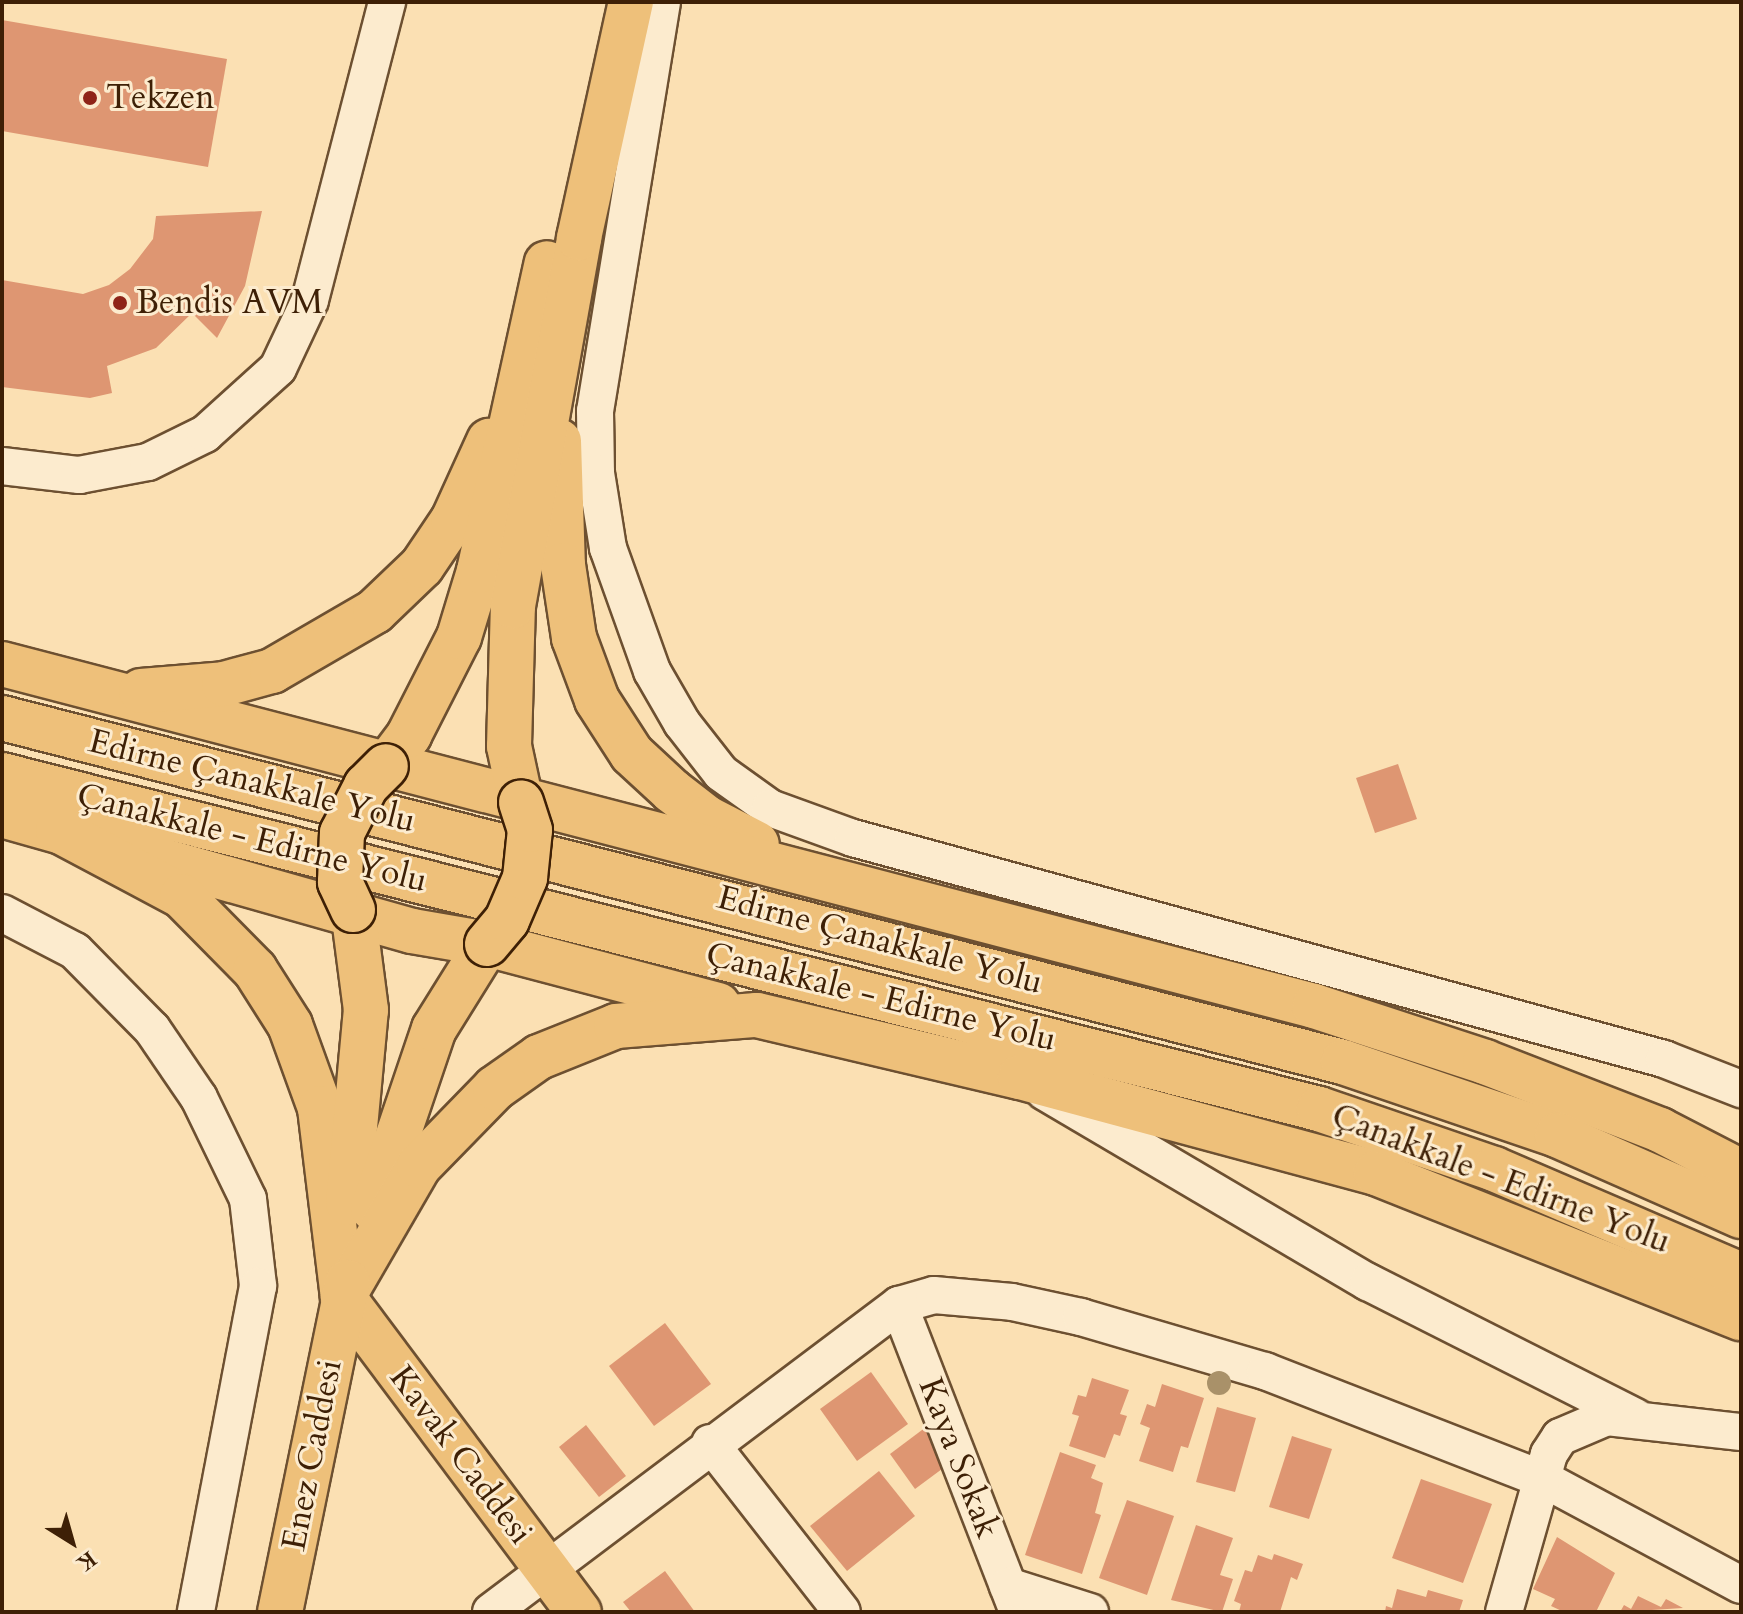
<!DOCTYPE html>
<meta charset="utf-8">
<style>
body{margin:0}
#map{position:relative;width:1743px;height:1614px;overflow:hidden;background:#fbe0b3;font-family:Cardo,serif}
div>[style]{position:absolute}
.building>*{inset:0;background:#de9672}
.roads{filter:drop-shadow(2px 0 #6d5031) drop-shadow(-2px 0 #6d5031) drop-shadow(0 2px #6d5031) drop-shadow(0 -2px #6d5031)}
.minor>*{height:36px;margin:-18px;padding:0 18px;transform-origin:18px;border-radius:18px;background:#fcebce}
.major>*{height:44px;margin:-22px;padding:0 22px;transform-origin:22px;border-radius:22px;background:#eec07a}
.highway>*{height:44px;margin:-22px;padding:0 22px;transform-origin:22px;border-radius:22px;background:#eec07a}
.bridges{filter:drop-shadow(2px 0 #3e2006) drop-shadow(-2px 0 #3e2006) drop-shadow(0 2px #3e2006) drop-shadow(0 -2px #3e2006)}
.major-bridge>*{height:44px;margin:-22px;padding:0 22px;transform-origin:22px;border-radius:22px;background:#eec07a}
.trees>*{width:24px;height:24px;margin:-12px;border-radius:50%;background:#a99169}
.dots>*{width:22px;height:22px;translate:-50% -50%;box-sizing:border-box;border:4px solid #fcebce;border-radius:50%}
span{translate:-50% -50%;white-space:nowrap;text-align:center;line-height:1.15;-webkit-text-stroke:6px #fcebce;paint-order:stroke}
.poi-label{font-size:34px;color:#3e2006}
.left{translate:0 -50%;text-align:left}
.street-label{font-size:34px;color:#3e2006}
.frame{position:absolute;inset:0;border:4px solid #3e2006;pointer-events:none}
.north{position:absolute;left:32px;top:1502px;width:80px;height:80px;-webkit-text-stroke:6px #fcebce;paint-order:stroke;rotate:143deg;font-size:22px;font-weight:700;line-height:32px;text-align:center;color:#3e2006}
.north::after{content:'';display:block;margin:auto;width:28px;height:36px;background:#3e2006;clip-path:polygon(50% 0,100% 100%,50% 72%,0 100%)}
</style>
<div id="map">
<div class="building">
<i style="clip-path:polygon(2px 20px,227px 59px,208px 167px,2px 131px)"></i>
<i style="clip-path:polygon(262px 211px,245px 286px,217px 338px,192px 313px,156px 348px,107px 366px,112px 393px,90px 398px,2px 387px,2px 280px,83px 294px,109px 285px,130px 269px,153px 239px,156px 216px)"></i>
<i style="clip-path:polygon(1398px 764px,1417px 819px,1375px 833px,1356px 778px)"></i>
<i style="clip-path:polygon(665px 1323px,711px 1384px,654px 1426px,609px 1366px)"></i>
<i style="clip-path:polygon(871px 1372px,908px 1424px,857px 1461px,820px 1409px)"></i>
<i style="clip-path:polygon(1092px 1378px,1129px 1390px,1120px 1414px,1127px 1416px,1120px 1436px,1114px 1434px,1105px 1458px,1069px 1446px,1079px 1416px,1072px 1414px,1078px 1395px,1086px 1397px)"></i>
<i style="clip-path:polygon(1162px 1384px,1204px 1398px,1188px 1448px,1181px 1446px,1173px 1472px,1139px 1461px,1150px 1428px,1140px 1424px,1147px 1404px,1155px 1407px)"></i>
<i style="clip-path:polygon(1217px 1407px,1256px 1418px,1235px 1492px,1196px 1482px)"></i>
<i style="clip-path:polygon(586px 1425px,626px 1476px,599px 1497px,559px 1447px)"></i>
<i style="clip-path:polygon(926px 1427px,942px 1469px,915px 1489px,890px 1454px)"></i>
<i style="clip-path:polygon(1292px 1436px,1332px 1449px,1309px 1519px,1269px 1507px)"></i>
<i style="clip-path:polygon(1060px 1452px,1096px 1465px,1091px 1478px,1103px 1483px,1095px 1513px,1101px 1515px,1082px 1574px,1025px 1555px)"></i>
<i style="clip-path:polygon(879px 1471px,915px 1516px,847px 1571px,810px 1526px)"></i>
<i style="clip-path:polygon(1421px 1479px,1492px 1504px,1463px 1583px,1392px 1558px)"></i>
<i style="clip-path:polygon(1127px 1500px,1174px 1516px,1147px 1595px,1099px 1578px)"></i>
<i style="clip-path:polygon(1196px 1525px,1233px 1538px,1220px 1575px,1233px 1579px,1222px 1612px,1171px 1600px)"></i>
<i style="clip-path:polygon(1557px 1537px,1615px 1573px,1596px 1612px,1564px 1612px,1551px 1606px,1555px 1599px,1533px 1589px)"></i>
<i style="clip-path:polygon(1274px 1554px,1303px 1564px,1297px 1580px,1291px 1577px,1280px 1612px,1239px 1612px,1241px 1604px,1234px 1601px,1245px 1570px,1252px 1572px,1258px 1555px,1272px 1560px)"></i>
<i style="clip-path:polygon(665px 1571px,695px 1612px,631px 1612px,623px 1602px)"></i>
<i style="clip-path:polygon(1397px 1589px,1426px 1597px,1428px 1590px,1463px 1600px,1459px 1612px,1385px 1612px,1386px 1606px,1392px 1608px)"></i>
<i style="clip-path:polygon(1638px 1596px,1661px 1607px,1666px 1599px,1683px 1608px,1620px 1612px,1624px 1605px,1631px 1609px)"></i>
</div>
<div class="roads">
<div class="minor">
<i style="left:662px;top:2px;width:414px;rotate:99.3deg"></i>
<i style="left:595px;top:411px;width:62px;rotate:89.1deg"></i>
<i style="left:596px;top:473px;width:76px;rotate:80.9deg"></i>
<i style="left:608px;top:548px;width:131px;rotate:70.3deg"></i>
<i style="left:652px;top:671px;width:60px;rotate:60deg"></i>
<i style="left:682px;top:723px;width:63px;rotate:52deg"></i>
<i style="left:721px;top:773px;width:60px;rotate:35.5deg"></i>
<i style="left:770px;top:808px;width:88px;rotate:19.9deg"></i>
<i style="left:853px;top:838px;width:841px;rotate:15.24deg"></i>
<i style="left:1664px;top:1059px;width:83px;rotate:21.3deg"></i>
<i style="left:2px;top:466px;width:78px;rotate:6.7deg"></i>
<i style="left:79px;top:475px;width:70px;rotate:-10.7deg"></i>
<i style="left:148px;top:462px;width:64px;rotate:-26.2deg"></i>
<i style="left:205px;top:434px;width:98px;rotate:-42.1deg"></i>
<i style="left:278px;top:368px;width:75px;rotate:-64.8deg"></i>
<i style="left:310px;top:300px;width:308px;rotate:-75.5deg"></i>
<i style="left:2px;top:913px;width:82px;rotate:27.5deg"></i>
<i style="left:75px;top:951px;width:110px;rotate:45.4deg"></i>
<i style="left:152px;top:1029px;width:83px;rotate:55.7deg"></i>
<i style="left:199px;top:1098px;width:112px;rotate:64.1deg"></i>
<i style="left:248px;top:1199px;width:88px;rotate:83.4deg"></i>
<i style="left:258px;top:1286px;width:332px;rotate:100.8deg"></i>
<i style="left:1045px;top:1092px;width:375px;rotate:30.5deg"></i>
<i style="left:1368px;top:1282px;width:299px;rotate:26.8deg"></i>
<i style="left:899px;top:1305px;width:329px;rotate:68.8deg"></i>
<i style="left:710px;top:1443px;width:214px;rotate:52deg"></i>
<i style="left:1008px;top:1586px;width:86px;rotate:17.6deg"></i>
<i style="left:491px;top:1612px;width:511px;rotate:-36.96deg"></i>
<i style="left:899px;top:1305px;width:36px;rotate:-16deg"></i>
<i style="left:934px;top:1295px;width:78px;rotate:5.1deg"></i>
<i style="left:1012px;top:1302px;width:71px;rotate:12.3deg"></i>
<i style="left:1081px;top:1317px;width:192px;rotate:16.4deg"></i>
<i style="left:1265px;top:1371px;width:300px;rotate:21.3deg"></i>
<i style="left:1545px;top:1480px;width:222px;rotate:28.2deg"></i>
<i style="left:1504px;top:1612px;width:164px;rotate:-74.1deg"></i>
<i style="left:1549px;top:1454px;width:20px;rotate:-57deg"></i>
<i style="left:1560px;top:1437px;width:51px;rotate:-23.1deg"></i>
<i style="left:1607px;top:1417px;width:135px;rotate:6.4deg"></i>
</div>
<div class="major">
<i style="left:559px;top:441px;width:124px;rotate:88.2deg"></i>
<i style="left:563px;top:565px;width:74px;rotate:81.4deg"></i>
<i style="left:574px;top:638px;width:66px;rotate:69.6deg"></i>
<i style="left:597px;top:700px;width:64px;rotate:57.1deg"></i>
<i style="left:632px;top:754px;width:54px;rotate:42.8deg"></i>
<i style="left:672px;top:791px;width:44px;rotate:37.6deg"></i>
<i style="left:707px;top:818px;width:56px;rotate:27.5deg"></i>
<i style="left:2px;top:664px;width:1356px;rotate:14.61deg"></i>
<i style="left:1314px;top:1006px;width:180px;rotate:18.1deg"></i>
<i style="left:1485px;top:1062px;width:188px;rotate:21.2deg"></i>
<i style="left:1660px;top:1130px;width:91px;rotate:27.4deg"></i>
<i style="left:141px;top:691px;width:83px;rotate:-4.8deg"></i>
<i style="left:224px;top:684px;width:50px;rotate:-15.2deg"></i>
<i style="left:272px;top:671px;width:119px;rotate:-30.2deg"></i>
<i style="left:375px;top:611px;width:65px;rotate:-43.8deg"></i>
<i style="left:422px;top:566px;width:55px;rotate:-56deg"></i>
<i style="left:453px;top:520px;width:87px;rotate:-65.5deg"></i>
<i style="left:386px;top:766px;width:39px;rotate:-53deg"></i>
<i style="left:409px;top:735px;width:110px;rotate:-63deg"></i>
<i style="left:459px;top:637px;width:69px;rotate:-73.1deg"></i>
<i style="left:479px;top:571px;width:315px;rotate:-77.6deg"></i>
<i style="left:521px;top:802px;width:57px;rotate:-102.1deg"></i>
<i style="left:509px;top:746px;width:140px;rotate:-88.4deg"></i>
<i style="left:513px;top:606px;width:374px;rotate:-79.8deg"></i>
<i style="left:579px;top:238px;width:242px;rotate:-77.6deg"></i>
<i style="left:2px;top:815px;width:426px;rotate:15.8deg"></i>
<i style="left:412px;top:931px;width:76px;rotate:9.8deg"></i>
<i style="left:487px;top:944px;width:239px;rotate:14.8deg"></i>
<i style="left:58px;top:830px;width:140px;rotate:28deg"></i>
<i style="left:182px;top:896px;width:104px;rotate:45.4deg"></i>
<i style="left:255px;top:970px;width:65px;rotate:57.5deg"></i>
<i style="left:290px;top:1025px;width:88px;rotate:70.1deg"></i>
<i style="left:320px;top:1108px;width:190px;rotate:83.1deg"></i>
<i style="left:343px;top:1297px;width:394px;rotate:53.2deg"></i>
<i style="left:348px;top:1203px;width:194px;rotate:-84.7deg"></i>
<i style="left:366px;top:1010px;width:101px;rotate:-97.4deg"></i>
<i style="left:373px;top:1209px;width:190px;rotate:-71.3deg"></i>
<i style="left:434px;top:1029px;width:100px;rotate:-58.1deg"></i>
<i style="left:343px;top:1297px;width:151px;rotate:-59.9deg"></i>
<i style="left:419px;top:1166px;width:109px;rotate:-45.7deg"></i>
<i style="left:495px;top:1088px;width:54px;rotate:-35.2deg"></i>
<i style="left:539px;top:1057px;width:83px;rotate:-21.9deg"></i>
<i style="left:616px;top:1026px;width:141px;rotate:-4.5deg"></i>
<i style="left:757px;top:1015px;width:270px;rotate:13.3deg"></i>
<i style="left:1020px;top:1077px;width:369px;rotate:15.1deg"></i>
<i style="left:1376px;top:1173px;width:393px;rotate:21.7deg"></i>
<i style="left:280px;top:1612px;width:337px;rotate:-78.4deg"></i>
</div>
<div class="highway">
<i style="left:2px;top:718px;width:1384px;rotate:14.39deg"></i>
<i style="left:1343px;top:1062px;width:226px;rotate:18.8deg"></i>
<i style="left:1557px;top:1135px;width:201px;rotate:23.8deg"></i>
<i style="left:2px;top:775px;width:1359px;rotate:14.23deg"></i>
<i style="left:1319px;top:1109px;width:185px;rotate:18.9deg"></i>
<i style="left:1494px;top:1169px;width:269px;rotate:23.2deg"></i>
</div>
</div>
<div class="bridges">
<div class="major-bridge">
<i style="left:353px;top:910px;width:31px;rotate:-115deg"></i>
<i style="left:340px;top:882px;width:49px;rotate:-87.7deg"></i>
<i style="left:342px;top:833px;width:53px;rotate:-62.9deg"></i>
<i style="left:366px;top:786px;width:28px;rotate:-45deg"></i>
<i style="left:487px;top:944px;width:31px;rotate:-50deg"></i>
<i style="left:507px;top:920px;width:46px;rotate:-66.8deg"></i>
<i style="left:525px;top:878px;width:48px;rotate:-84.1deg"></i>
<i style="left:530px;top:830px;width:29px;rotate:-108deg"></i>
</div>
</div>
<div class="trees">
<i style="left:1219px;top:1383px"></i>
</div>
<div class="dots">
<i style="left:90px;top:98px;background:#8f2418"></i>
<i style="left:120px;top:303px;background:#8f2418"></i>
</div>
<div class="poi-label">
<span class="left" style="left:106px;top:98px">Tekzen</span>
<span class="left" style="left:136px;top:303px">Bendis AVM</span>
</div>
<div class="street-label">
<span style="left:252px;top:781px;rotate:14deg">Edirne Çanakkale Yolu</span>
<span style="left:252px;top:838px;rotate:14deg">Çanakkale - Edirne Yolu</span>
<span style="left:880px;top:940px;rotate:15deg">Edirne Çanakkale Yolu</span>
<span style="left:881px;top:997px;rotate:14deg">Çanakkale - Edirne Yolu</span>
<span style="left:1501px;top:1179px;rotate:21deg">Çanakkale - Edirne Yolu</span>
<span style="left:312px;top:1455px;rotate:-79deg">Enez Caddesi</span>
<span style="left:461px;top:1455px;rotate:53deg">Kavak Caddesi</span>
<span style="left:959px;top:1458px;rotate:69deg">Kaya Sokak</span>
</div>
<div class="frame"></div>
<div class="north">K</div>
</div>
